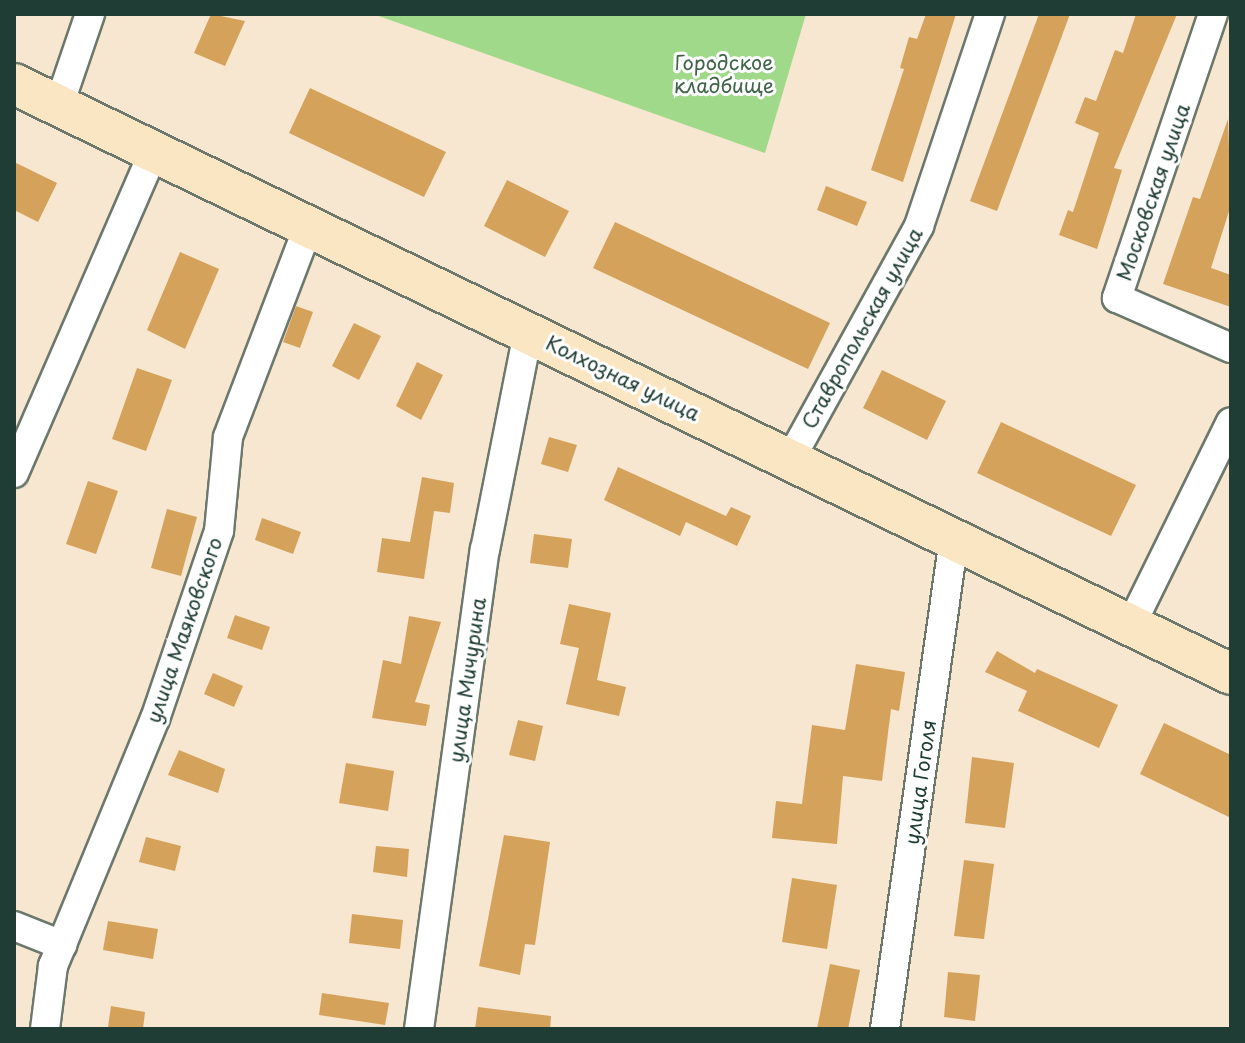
<!DOCTYPE html>
<meta charset="utf-8">
<style>
body{margin:0}
#map{position:relative;width:1245px;height:1043px;overflow:hidden;background:#f7e6d0;font-family:"Playpen Sans",sans-serif}
div>[style]{position:absolute}
.green>*{inset:0;background:#a1d98a}
.building>*{inset:0;background:#d5a25b}
.roads{filter:drop-shadow(2px 0 #6b786b) drop-shadow(-2px 0 #6b786b) drop-shadow(0 2px #6b786b) drop-shadow(0 -2px #6b786b)}
.street>*{height:28px;margin:-14px;padding:0 14px;transform-origin:14px;border-radius:14px;background:#fff}
.secondary>*{height:40px;margin:-20px;padding:0 20px;transform-origin:20px;border-radius:20px;background:#fbe6c4}
span{translate:-50% -50%;white-space:nowrap;text-align:center;line-height:1.15;-webkit-text-stroke:6px #fff;paint-order:stroke}
.park-label{font-size:20px;color:#40644a}
.street-label{font-size:20px;color:#1f3d34}
.frame{position:absolute;inset:0;border:16px solid #1f3d34;pointer-events:none}
</style>
<div id="map">
<div class="green">
<i style="clip-path:polygon(373px 14px,806px 14px,765px 153px)"></i>
</div>
<div class="building">
<i style="clip-path:polygon(211px 14px,245px 21px,225px 66px,194px 53px)"></i>
<i style="clip-path:polygon(926px 14px,956px 14px,903px 182px,871px 170px,904px 69px,900px 68px,909px 37px,917px 39px)"></i>
<i style="clip-path:polygon(1039px 14px,1070px 14px,997px 211px,970px 201px)"></i>
<i style="clip-path:polygon(1136px 14px,1177px 14px,1114px 168px,1122px 170px,1097px 249px,1059px 235px,1068px 210px,1073px 212px,1099px 133px,1075px 123px,1085px 97px,1096px 101px,1115px 50px,1123px 53px)"></i>
<i style="clip-path:polygon(310px 88px,446px 152px,424px 197px,289px 133px)"></i>
<i style="clip-path:polygon(1228px 119px,1231px 205px,1211px 268px,1231px 275px,1231px 307px,1163px 284px,1193px 197px,1200px 199px)"></i>
<i style="clip-path:polygon(14px 162px,57px 183px,38px 222px,14px 210px)"></i>
<i style="clip-path:polygon(507px 180px,569px 211px,545px 257px,484px 226px)"></i>
<i style="clip-path:polygon(826px 186px,867px 202px,857px 226px,817px 210px)"></i>
<i style="clip-path:polygon(615px 222px,830px 323px,808px 369px,593px 268px)"></i>
<i style="clip-path:polygon(180px 252px,219px 269px,185px 349px,147px 330px)"></i>
<i style="clip-path:polygon(296px 306px,313px 312px,300px 348px,283px 342px)"></i>
<i style="clip-path:polygon(354px 323px,381px 336px,359px 380px,332px 366px)"></i>
<i style="clip-path:polygon(417px 362px,443px 375px,421px 420px,396px 406px)"></i>
<i style="clip-path:polygon(137px 368px,172px 380px,146px 451px,112px 439px)"></i>
<i style="clip-path:polygon(882px 370px,946px 401px,927px 440px,863px 408px)"></i>
<i style="clip-path:polygon(1001px 422px,1136px 485px,1111px 536px,977px 473px)"></i>
<i style="clip-path:polygon(549px 437px,577px 445px,568px 472px,541px 464px)"></i>
<i style="clip-path:polygon(618px 467px,726px 516px,731px 507px,751px 516px,737px 546px,686px 522px,680px 536px,604px 500px)"></i>
<i style="clip-path:polygon(422px 477px,454px 483px,450px 513px,434px 511px,424px 579px,377px 572px,382px 538px,410px 542px)"></i>
<i style="clip-path:polygon(88px 481px,118px 491px,96px 554px,66px 544px)"></i>
<i style="clip-path:polygon(167px 509px,197px 517px,181px 576px,151px 568px)"></i>
<i style="clip-path:polygon(262px 518px,301px 532px,293px 554px,255px 540px)"></i>
<i style="clip-path:polygon(534px 534px,572px 539px,568px 568px,530px 563px)"></i>
<i style="clip-path:polygon(569px 604px,611px 613px,597px 680px,626px 687px,619px 716px,566px 704px,579px 648px,560px 644px)"></i>
<i style="clip-path:polygon(235px 615px,270px 627px,262px 650px,227px 638px)"></i>
<i style="clip-path:polygon(409px 616px,441px 622px,415px 702px,430px 705px,426px 726px,372px 718px,383px 660px,401px 664px)"></i>
<i style="clip-path:polygon(997px 651px,1035px 673px,1037px 669px,1118px 705px,1099px 748px,1018px 711px,1027px 691px,985px 672px)"></i>
<i style="clip-path:polygon(856px 664px,905px 672px,899px 711px,891px 709px,882px 781px,843px 776px,837px 844px,772px 838px,776px 801px,802px 804px,812px 725px,845px 730px)"></i>
<i style="clip-path:polygon(213px 673px,243px 686px,234px 707px,204px 694px)"></i>
<i style="clip-path:polygon(518px 720px,543px 726px,535px 761px,509px 755px)"></i>
<i style="clip-path:polygon(1164px 723px,1231px 755px,1231px 818px,1140px 774px)"></i>
<i style="clip-path:polygon(179px 750px,225px 769px,218px 793px,168px 775px)"></i>
<i style="clip-path:polygon(972px 757px,1014px 763px,1005px 828px,965px 823px)"></i>
<i style="clip-path:polygon(346px 763px,394px 771px,388px 811px,339px 803px)"></i>
<i style="clip-path:polygon(504px 835px,550px 842px,535px 945px,525px 944px,520px 975px,479px 966px)"></i>
<i style="clip-path:polygon(146px 837px,181px 846px,175px 871px,139px 862px)"></i>
<i style="clip-path:polygon(376px 846px,409px 849px,407px 877px,373px 872px)"></i>
<i style="clip-path:polygon(964px 860px,994px 864px,984px 939px,954px 936px)"></i>
<i style="clip-path:polygon(792px 878px,837px 885px,827px 949px,782px 942px)"></i>
<i style="clip-path:polygon(352px 914px,403px 920px,400px 949px,349px 943px)"></i>
<i style="clip-path:polygon(108px 921px,158px 929px,153px 959px,103px 950px)"></i>
<i style="clip-path:polygon(830px 964px,860px 970px,848px 1029px,817px 1029px)"></i>
<i style="clip-path:polygon(948px 972px,980px 975px,975px 1021px,944px 1017px)"></i>
<i style="clip-path:polygon(322px 993px,389px 1003px,385px 1025px,319px 1015px)"></i>
<i style="clip-path:polygon(111px 1006px,145px 1012px,143px 1029px,108px 1027px)"></i>
<i style="clip-path:polygon(478px 1007px,551px 1016px,550px 1029px,475px 1029px)"></i>
</div>
<div class="roads">
<div class="street">
<i style="left:1213px;top:14px;width:300px;rotate:108.7deg"></i>
<i style="left:1117px;top:298px;width:124px;rotate:23.7deg"></i>
<i style="left:59px;top:105px;width:96px;rotate:-71.2deg"></i>
<i style="left:791px;top:458px;width:265px;rotate:-61.1deg"></i>
<i style="left:919px;top:226px;width:224px;rotate:-71.5deg"></i>
<i style="left:14px;top:473px;width:347px;rotate:-66.5deg"></i>
<i style="left:1131px;top:625px;width:226px;rotate:-63.8deg"></i>
<i style="left:14px;top:926px;width:52px;rotate:21.6deg"></i>
<i style="left:45px;top:1029px;width:64px;rotate:-82.8deg"></i>
<i style="left:53px;top:966px;width:267px;rotate:-67.6deg"></i>
<i style="left:155px;top:719px;width:199px;rotate:-71.2deg"></i>
<i style="left:219px;top:531px;width:94px;rotate:-84.5deg"></i>
<i style="left:228px;top:437px;width:225px;rotate:-69.1deg"></i>
<i style="left:419px;top:1029px;width:484px;rotate:-82.2deg"></i>
<i style="left:485px;top:550px;width:222px;rotate:-78.8deg"></i>
<i style="left:885px;top:1029px;width:499px;rotate:-82deg"></i>
</div>
<div class="secondary">
<i style="left:14px;top:84px;width:1352px;rotate:25.86deg"></i>
</div>
</div>
<div class="park-label">
<span style="left:724px;top:74px">Городское<br>кладбище</span>
</div>
<div class="street-label">
<span style="left:1153px;top:192px;rotate:-71deg">Московская улица</span>
<span style="left:862px;top:328px;rotate:-61deg">Ставропольская улица</span>
<span style="left:623px;top:378px;rotate:26deg">Колхозная улица</span>
<span style="left:184px;top:630px;rotate:-71deg">улица Маяковского</span>
<span style="left:467px;top:680px;rotate:-82deg">улица Мичурина</span>
<span style="left:920px;top:782px;rotate:-82deg">улица Гоголя</span>
</div>
<div class="frame"></div>
</div>
